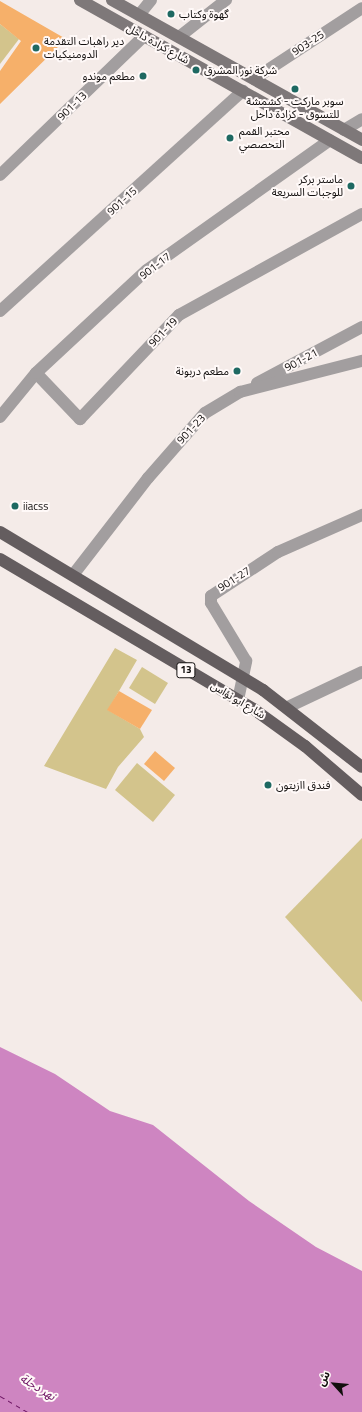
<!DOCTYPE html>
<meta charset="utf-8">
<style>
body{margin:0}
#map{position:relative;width:362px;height:1412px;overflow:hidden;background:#f4ebe8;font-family:"Titillium Web","Noto Sans Arabic",sans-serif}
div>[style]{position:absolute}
.green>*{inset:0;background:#d3c48c}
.water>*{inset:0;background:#ce85c1}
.ferry>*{height:1px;margin-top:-0.5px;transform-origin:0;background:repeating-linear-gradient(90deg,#6f1765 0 5px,transparent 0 9px)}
.building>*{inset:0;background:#f6b06a}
.minor>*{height:12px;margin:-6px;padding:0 6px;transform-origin:6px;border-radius:6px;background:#a29e9f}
.secondary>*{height:12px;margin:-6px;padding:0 6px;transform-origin:6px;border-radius:6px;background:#7e7879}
.primary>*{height:12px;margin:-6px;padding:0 6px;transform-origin:6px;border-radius:6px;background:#645d5f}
.dots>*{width:11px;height:11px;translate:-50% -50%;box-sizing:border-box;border:2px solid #fff9f8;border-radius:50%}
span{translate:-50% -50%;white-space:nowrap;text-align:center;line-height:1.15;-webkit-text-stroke:4px #fff9f8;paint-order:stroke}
.shield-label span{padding:1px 3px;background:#fff9f8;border:1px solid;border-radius:3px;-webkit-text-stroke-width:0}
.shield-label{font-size:10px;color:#120f0e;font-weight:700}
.poi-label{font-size:11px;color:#120f0e}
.left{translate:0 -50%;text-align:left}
.right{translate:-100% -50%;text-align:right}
.street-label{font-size:11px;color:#120f0e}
.water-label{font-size:12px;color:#6f1765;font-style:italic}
.north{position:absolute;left:314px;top:1364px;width:40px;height:40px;-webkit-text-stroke:3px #fff9f8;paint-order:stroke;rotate:297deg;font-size:11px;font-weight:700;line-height:16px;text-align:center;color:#120f0e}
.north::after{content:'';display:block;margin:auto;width:14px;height:18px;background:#120f0e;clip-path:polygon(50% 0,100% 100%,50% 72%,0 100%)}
</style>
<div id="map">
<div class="green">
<i style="clip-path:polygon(0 24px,19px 39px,0 64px)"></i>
<i style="clip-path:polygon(115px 648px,137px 660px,108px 710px,140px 729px,144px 737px,118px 767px,106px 789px,44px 766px)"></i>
<i style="clip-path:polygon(142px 667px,168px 683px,155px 704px,129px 688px)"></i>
<i style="clip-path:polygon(137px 763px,175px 795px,153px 822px,115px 790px)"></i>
<i style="clip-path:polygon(362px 838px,362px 1002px,285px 917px)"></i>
</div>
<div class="water">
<i style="clip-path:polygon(0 1047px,55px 1074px,110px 1111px,153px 1125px,249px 1201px,316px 1247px,362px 1271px,362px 1412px,0 1412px)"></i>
</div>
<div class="ferry">
<i style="left:0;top:1396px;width:32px;rotate:30deg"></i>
</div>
<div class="building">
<i style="clip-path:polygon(0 1px,66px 39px,0 104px,0 71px,21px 41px,0 24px)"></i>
<i style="clip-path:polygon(119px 691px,152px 710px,140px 729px,107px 710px)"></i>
<i style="clip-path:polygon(155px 751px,175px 768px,164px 781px,144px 764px)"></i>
</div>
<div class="minor">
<i style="left:139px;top:15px;width:19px;rotate:-51deg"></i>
<i style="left:179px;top:37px;width:60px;rotate:-38.2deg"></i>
<i style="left:254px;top:79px;width:129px;rotate:-33.3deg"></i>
<i style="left:344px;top:130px;width:21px;rotate:-31deg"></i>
<i style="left:0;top:175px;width:200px;rotate:-44deg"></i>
<i style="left:0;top:311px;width:328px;rotate:-42.2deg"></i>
<i style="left:36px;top:373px;width:64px;rotate:46.3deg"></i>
<i style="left:80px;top:419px;width:144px;rotate:-46.4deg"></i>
<i style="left:179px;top:315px;width:209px;rotate:-28.9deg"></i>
<i style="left:257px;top:383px;width:119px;rotate:-28.1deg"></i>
<i style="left:0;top:417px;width:57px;rotate:-50.7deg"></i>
<i style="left:36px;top:373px;width:151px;rotate:-42.9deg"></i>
<i style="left:147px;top:270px;width:224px;rotate:-35.4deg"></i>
<i style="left:73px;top:575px;width:123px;rotate:-52.3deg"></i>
<i style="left:148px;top:478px;width:86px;rotate:-48.8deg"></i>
<i style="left:205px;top:413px;width:41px;rotate:-31deg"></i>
<i style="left:240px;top:392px;width:126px;rotate:-14.3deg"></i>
<i style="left:238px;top:700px;width:40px;rotate:-78deg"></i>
<i style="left:246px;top:661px;width:68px;rotate:-121.1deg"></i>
<i style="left:211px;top:603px;width:7px;rotate:-90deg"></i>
<i style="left:211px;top:596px;width:80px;rotate:-33.3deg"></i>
<i style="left:278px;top:552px;width:92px;rotate:-23.8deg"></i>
<i style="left:288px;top:707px;width:82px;rotate:-25.3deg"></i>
</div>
<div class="secondary">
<i style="left:80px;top:0;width:323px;rotate:29.3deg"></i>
<i style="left:112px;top:0;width:287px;rotate:29.2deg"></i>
</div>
<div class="primary">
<i style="left:0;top:532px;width:307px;rotate:31deg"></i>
<i style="left:263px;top:690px;width:125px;rotate:37.9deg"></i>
<i style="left:0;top:559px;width:296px;rotate:30.6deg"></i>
<i style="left:255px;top:710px;width:62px;rotate:35.8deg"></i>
<i style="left:305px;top:746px;width:75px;rotate:40.7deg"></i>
</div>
<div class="dots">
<i style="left:171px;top:14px;background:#1e6962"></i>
<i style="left:36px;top:48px;background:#1e6962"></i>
<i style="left:196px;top:70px;background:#1e6962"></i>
<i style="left:143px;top:76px;background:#1e6962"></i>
<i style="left:295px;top:89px;background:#1e6962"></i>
<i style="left:230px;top:138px;background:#1e6962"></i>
<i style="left:351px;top:186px;background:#1e6962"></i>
<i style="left:237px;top:371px;background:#1e6962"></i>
<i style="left:15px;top:506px;background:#1e6962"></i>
<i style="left:268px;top:785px;background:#1e6962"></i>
</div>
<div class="shield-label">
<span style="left:186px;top:670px">13</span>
</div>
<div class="poi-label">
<span class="left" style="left:179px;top:14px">گهوة وكتاب</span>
<span class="left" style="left:44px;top:48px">دير راهبات التقدمة<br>الدومنيكيات</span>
<span class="left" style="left:204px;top:70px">شركة نور المشرق</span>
<span class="right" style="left:135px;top:76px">مطعم موندو</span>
<span style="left:295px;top:108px">سوبر ماركت - كشمشة<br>للتسوق - كرادة داخل</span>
<span class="left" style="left:239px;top:138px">مختبر القمم<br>التخصصي</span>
<span class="right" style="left:343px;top:186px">ماستر بركر<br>للوجبات السريعة</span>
<span class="right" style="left:229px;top:371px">مطعم دربونة</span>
<span class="left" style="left:23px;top:506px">iiacss</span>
<span class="left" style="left:276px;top:785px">فندق اازيتون</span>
</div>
<div class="street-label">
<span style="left:308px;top:43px;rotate:-33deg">903-25</span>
<span style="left:158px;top:44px;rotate:29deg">شارع كرادة داخل</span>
<span style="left:72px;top:106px;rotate:-44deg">901-13</span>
<span style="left:122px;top:201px;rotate:-42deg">901-15</span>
<span style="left:155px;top:266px;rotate:-38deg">901-17</span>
<span style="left:163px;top:332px;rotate:-46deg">901-19</span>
<span style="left:301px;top:360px;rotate:-28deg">901-21</span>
<span style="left:191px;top:429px;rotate:-47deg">901-23</span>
<span style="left:234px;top:579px;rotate:-32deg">901-27</span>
<span style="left:238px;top:700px;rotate:31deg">شارع ابو نؤاس</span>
</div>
<div class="water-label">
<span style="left:38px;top:1387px;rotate:32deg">نهر دجلة</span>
</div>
<div class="north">ش</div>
</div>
